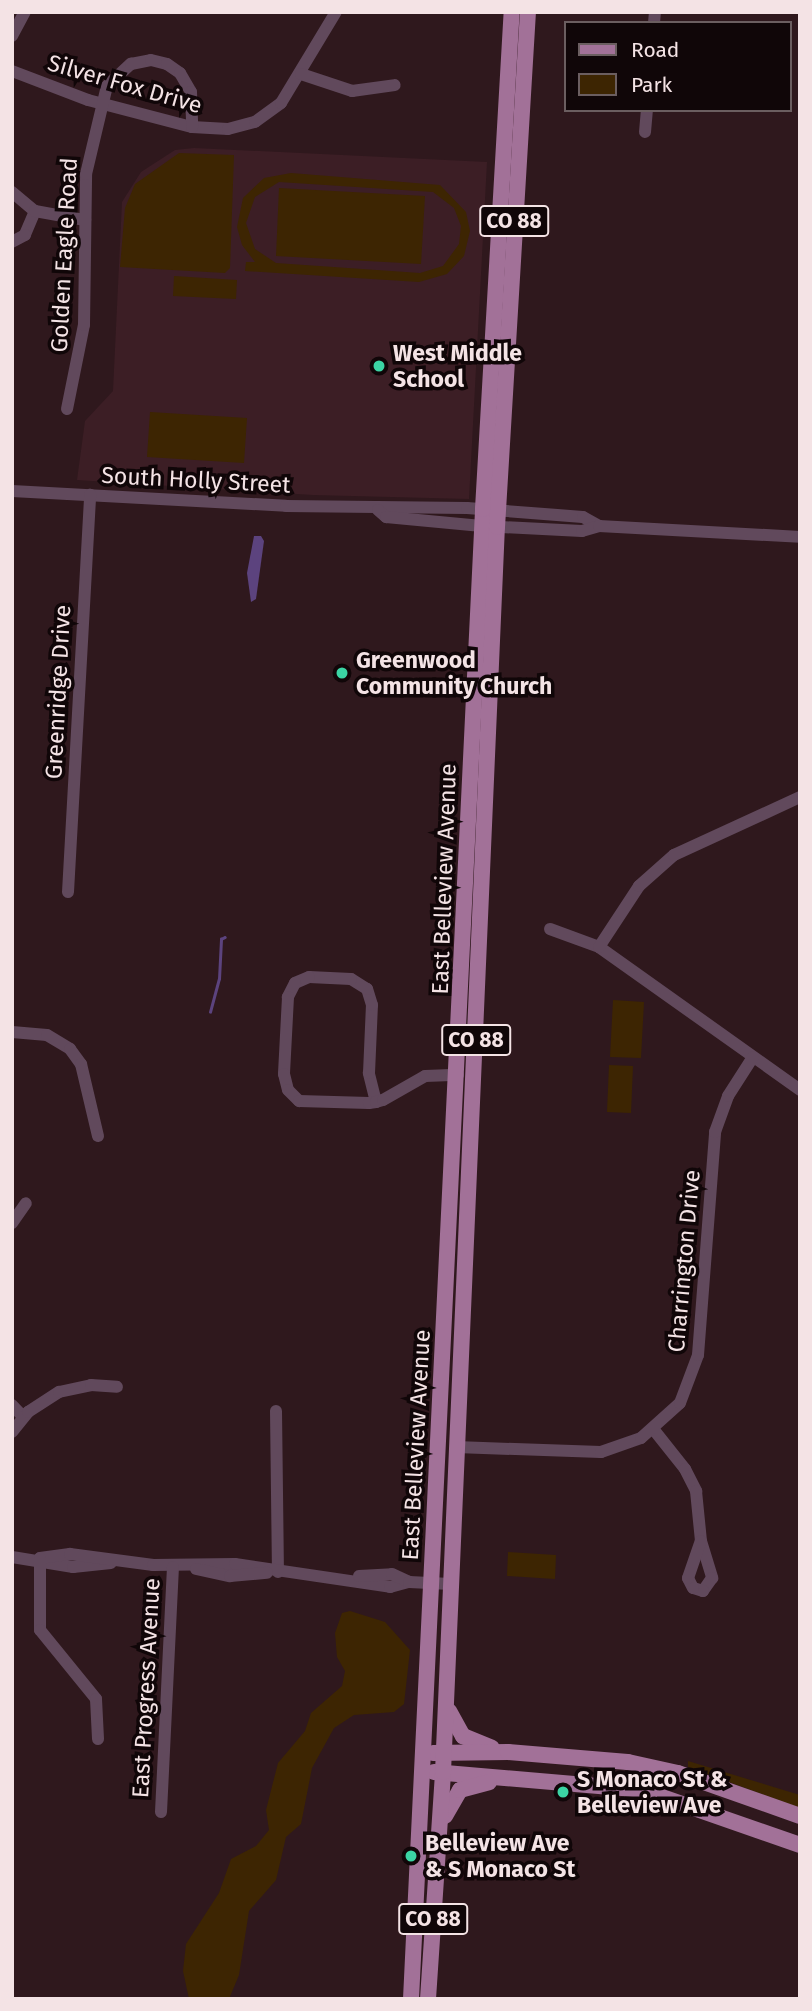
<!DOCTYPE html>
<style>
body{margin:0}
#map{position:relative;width:812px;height:2011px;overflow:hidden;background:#2f181d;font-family:"Fira Sans",sans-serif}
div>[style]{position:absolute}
.built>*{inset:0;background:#3c1e25}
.green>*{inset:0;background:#3d2502}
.water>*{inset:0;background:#5c437e}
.stream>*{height:2.5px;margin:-1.25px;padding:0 1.25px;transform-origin:1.25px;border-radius:1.25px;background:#5c437e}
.minor>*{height:12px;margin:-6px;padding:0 6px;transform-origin:6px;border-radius:6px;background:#61495c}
.major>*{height:16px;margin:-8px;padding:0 8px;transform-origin:8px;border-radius:8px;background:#a27198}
.dots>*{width:19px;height:19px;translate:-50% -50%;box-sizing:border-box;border:4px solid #100608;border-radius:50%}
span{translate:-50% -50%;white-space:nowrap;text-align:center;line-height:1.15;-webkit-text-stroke:7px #100608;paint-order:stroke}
.shield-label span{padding:2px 5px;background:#100608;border:2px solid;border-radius:5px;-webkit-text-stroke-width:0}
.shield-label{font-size:21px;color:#f4e3e5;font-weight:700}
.street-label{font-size:23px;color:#f4e3e5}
.poi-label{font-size:23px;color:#f4e3e5;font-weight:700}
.left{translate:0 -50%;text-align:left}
.frame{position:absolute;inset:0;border:14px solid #f4e3e5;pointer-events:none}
.legend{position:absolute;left:564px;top:21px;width:228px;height:91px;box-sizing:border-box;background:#100608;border:2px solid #6b5e60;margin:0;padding:9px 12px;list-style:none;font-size:21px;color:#f4e3e5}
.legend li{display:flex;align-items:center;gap:14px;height:35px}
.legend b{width:35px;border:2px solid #6b5e60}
</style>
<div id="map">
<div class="built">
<i style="clip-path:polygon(194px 148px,487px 162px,469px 499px,313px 495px,77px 480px,85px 421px,113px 391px,122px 202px,141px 172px,175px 150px)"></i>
</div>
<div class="green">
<i style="clip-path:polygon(179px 153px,234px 155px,230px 268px,225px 273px,120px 267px,125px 208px,135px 184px)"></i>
<i style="clip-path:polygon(evenodd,291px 173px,440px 185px,466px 212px,470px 231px,464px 256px,447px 274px,419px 282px,245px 271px,246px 262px,255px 262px,242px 245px,237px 227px,243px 198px,264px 178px,291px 173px,279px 182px,433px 192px,454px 208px,461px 226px,459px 244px,443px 266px,420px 273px,276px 263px,255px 249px,246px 223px,255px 197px,279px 182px)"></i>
<i style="clip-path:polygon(279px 188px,425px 196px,421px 264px,276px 256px)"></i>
<i style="clip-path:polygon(174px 276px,237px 280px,236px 299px,173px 296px)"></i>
<i style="clip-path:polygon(150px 412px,247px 418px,244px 463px,147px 457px)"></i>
<i style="clip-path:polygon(613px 1000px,644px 1002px,641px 1058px,610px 1057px)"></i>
<i style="clip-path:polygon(609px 1065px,633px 1066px,631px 1113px,607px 1112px)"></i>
<i style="clip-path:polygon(508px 1552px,556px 1555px,555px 1579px,507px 1576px)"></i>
<i style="clip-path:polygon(350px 1611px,385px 1622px,410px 1650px,404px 1704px,394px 1712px,354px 1715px,334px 1728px,312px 1768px,301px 1824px,286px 1837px,276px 1880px,249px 1911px,239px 1975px,229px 1999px,189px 1999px,183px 1971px,186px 1944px,219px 1893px,231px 1859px,256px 1846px,269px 1830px,266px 1810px,278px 1763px,305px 1731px,311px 1713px,342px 1686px,345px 1671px,337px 1657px,335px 1633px,342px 1613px)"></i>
<i style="clip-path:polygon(688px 1761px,800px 1795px,800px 1808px,688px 1767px)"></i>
</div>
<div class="water">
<i style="clip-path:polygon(254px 536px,261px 536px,264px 541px,256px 599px,251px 602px,247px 573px)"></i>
</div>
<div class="stream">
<i style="left:210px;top:1012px;width:34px;rotate:-75deg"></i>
<i style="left:219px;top:979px;width:40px;rotate:-87.1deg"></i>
<i style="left:221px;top:939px;width:4px;rotate:-27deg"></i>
</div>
<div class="minor">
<i style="left:654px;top:23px;width:11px;rotate:-85deg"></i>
<i style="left:12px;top:36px;width:27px;rotate:-62deg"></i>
<i style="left:12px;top:71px;width:81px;rotate:20.9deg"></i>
<i style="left:88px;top:100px;width:107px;rotate:14.6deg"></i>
<i style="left:192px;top:127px;width:36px;rotate:3deg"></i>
<i style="left:228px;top:129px;width:28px;rotate:-15deg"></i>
<i style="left:255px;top:122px;width:32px;rotate:-36deg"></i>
<i style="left:281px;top:103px;width:106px;rotate:-58.9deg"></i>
<i style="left:301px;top:74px;width:54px;rotate:18.4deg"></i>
<i style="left:352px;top:91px;width:43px;rotate:-7.9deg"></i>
<i style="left:645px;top:132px;width:22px;rotate:-85deg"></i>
<i style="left:12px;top:192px;width:30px;rotate:40deg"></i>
<i style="left:35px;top:211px;width:26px;rotate:113deg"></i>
<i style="left:25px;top:235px;width:15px;rotate:152deg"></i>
<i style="left:35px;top:211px;width:51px;rotate:10.2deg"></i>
<i style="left:67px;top:409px;width:86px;rotate:-78.6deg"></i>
<i style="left:84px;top:325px;width:151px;rotate:-89.2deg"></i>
<i style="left:86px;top:174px;width:90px;rotate:-76.6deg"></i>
<i style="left:107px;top:86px;width:33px;rotate:-43deg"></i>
<i style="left:131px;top:64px;width:20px;rotate:-11deg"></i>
<i style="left:151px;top:60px;width:16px;rotate:14deg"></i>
<i style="left:167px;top:64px;width:16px;rotate:35deg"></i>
<i style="left:180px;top:73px;width:22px;rotate:60deg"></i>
<i style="left:191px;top:92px;width:35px;rotate:88deg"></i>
<i style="left:12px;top:491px;width:274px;rotate:3.1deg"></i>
<i style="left:286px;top:506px;width:181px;rotate:0.6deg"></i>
<i style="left:467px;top:508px;width:116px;rotate:4.4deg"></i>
<i style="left:583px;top:517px;width:18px;rotate:29deg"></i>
<i style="left:378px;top:510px;width:11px;rotate:41deg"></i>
<i style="left:386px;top:517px;width:96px;rotate:5.4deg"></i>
<i style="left:482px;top:526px;width:100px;rotate:2.9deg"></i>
<i style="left:582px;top:531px;width:18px;rotate:-16deg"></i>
<i style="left:599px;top:526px;width:201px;rotate:3.1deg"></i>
<i style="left:68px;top:892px;width:398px;rotate:-86.8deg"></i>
<i style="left:550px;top:929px;width:52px;rotate:20.2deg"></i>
<i style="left:599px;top:947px;width:247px;rotate:35.4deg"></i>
<i style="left:599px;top:947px;width:73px;rotate:-56.7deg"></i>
<i style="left:639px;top:886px;width:47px;rotate:-41.5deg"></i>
<i style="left:674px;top:855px;width:139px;rotate:-24.7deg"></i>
<i style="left:12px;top:1032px;width:35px;rotate:5deg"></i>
<i style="left:47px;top:1035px;width:27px;rotate:31deg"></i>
<i style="left:70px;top:1049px;width:19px;rotate:54deg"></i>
<i style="left:81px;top:1064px;width:74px;rotate:76.7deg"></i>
<i style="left:376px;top:1102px;width:30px;rotate:-104deg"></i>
<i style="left:369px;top:1073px;width:68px;rotate:-87.5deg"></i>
<i style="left:372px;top:1005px;width:17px;rotate:-107deg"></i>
<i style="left:367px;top:989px;width:19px;rotate:-148deg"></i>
<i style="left:351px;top:979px;width:42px;rotate:-177.3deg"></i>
<i style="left:309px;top:977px;width:15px;rotate:157deg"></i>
<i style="left:295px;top:983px;width:16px;rotate:117deg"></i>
<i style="left:288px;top:997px;width:77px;rotate:93deg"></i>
<i style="left:284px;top:1074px;width:16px;rotate:76deg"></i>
<i style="left:288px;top:1090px;width:16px;rotate:45deg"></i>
<i style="left:299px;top:1101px;width:70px;rotate:1.6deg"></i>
<i style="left:369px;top:1103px;width:7px;rotate:-8deg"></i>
<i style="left:376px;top:1102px;width:7px;rotate:-16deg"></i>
<i style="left:383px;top:1100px;width:48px;rotate:-29.7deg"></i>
<i style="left:425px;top:1076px;width:33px;rotate:-2deg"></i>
<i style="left:12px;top:1223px;width:24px;rotate:-55deg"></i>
<i style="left:12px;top:1405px;width:16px;rotate:47deg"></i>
<i style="left:276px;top:1411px;width:161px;rotate:89.3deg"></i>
<i style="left:654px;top:1430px;width:50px;rotate:51.5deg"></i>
<i style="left:685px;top:1469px;width:25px;rotate:63deg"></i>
<i style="left:696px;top:1491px;width:50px;rotate:84.3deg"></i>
<i style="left:701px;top:1541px;width:39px;rotate:73deg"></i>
<i style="left:712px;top:1578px;width:16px;rotate:125deg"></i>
<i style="left:703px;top:1591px;width:10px;rotate:-163deg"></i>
<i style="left:693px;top:1588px;width:11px;rotate:-117deg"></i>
<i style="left:688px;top:1578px;width:39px;rotate:-71deg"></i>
<i style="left:12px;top:1432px;width:26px;rotate:-51deg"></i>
<i style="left:28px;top:1412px;width:37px;rotate:-33deg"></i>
<i style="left:59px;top:1392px;width:33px;rotate:-12deg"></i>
<i style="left:91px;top:1385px;width:26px;rotate:4deg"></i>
<i style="left:456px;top:1447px;width:145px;rotate:2deg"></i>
<i style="left:601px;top:1452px;width:42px;rotate:-19.3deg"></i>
<i style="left:641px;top:1438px;width:52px;rotate:-41.9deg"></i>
<i style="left:680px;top:1403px;width:51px;rotate:-69.4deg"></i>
<i style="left:698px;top:1355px;width:224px;rotate:-85.6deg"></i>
<i style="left:715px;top:1132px;width:38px;rotate:-70deg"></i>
<i style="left:728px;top:1096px;width:46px;rotate:-57.3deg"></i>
<i style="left:12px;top:1557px;width:62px;rotate:9.3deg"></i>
<i style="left:73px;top:1567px;width:38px;rotate:-6deg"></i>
<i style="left:40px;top:1558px;width:30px;rotate:-8deg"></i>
<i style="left:70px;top:1554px;width:84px;rotate:7.5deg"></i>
<i style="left:153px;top:1565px;width:82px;rotate:-0.7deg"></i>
<i style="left:235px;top:1564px;width:157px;rotate:8.4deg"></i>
<i style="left:390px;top:1587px;width:20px;rotate:-15deg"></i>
<i style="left:40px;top:1558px;width:72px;rotate:90deg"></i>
<i style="left:40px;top:1630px;width:89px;rotate:50.9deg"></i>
<i style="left:96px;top:1699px;width:40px;rotate:87.1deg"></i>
<i style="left:196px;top:1569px;width:35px;rotate:12deg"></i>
<i style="left:230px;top:1576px;width:37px;rotate:-5deg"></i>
<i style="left:359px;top:1576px;width:33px;rotate:-3deg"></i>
<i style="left:392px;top:1574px;width:19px;rotate:25deg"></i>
<i style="left:409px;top:1582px;width:42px;rotate:2.7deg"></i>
<i style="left:161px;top:1812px;width:245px;rotate:-87.2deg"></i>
</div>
<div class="major">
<i style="left:449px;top:1711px;width:29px;rotate:61deg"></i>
<i style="left:463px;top:1736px;width:31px;rotate:22deg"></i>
<i style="left:433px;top:1753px;width:75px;rotate:-0.8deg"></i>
<i style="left:508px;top:1752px;width:120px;rotate:4.8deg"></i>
<i style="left:628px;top:1762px;width:51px;rotate:12.4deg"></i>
<i style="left:678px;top:1773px;width:129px;rotate:19.4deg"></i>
<i style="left:434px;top:1772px;width:209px;rotate:4.9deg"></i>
<i style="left:642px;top:1790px;width:167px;rotate:19.2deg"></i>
<i style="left:445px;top:1816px;width:30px;rotate:-60deg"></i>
<i style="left:460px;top:1790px;width:30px;rotate:-15deg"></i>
<i style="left:411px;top:1999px;width:1492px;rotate:-87.23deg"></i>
<i style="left:483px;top:509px;width:498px;rotate:-86.7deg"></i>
<i style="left:428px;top:1999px;width:227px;rotate:-86.2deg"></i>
<i style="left:443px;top:1772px;width:1246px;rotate:-87.52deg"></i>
<i style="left:497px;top:527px;width:516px;rotate:-86.56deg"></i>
</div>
<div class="dots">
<i style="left:379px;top:366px;background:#3bd4a4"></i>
<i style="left:342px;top:673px;background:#3bd4a4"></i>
<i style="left:563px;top:1792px;background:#3bd4a4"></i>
<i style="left:411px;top:1856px;background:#3bd4a4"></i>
</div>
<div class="shield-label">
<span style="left:514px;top:221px">CO 88</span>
<span style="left:476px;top:1040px">CO 88</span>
<span style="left:433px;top:1919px">CO 88</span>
</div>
<div class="street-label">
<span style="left:125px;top:84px;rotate:16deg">Silver Fox Drive</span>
<span style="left:64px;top:255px;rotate:-87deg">Golden Eagle Road</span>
<span style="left:196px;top:480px;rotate:3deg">South Holly Street</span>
<span style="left:58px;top:692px;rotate:-87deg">Greenridge Drive</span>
<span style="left:444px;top:879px;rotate:-88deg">East Belleview Avenue</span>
<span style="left:684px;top:1261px;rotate:-85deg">Charrington Drive</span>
<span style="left:416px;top:1445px;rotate:-87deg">East Belleview Avenue</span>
<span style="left:146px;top:1688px;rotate:-87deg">East Progress Avenue</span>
</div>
<div class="poi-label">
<span class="left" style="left:393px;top:366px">West Middle<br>School</span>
<span class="left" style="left:356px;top:673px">Greenwood<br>Community Church</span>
<span class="left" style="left:577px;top:1792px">S Monaco St &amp;<br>Belleview Ave</span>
<span class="left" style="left:425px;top:1856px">Belleview Ave<br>&amp; S Monaco St</span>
</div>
<div class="frame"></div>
<ul class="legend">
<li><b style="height:9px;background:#a27198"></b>Road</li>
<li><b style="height:19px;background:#3d2502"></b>Park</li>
</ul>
</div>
